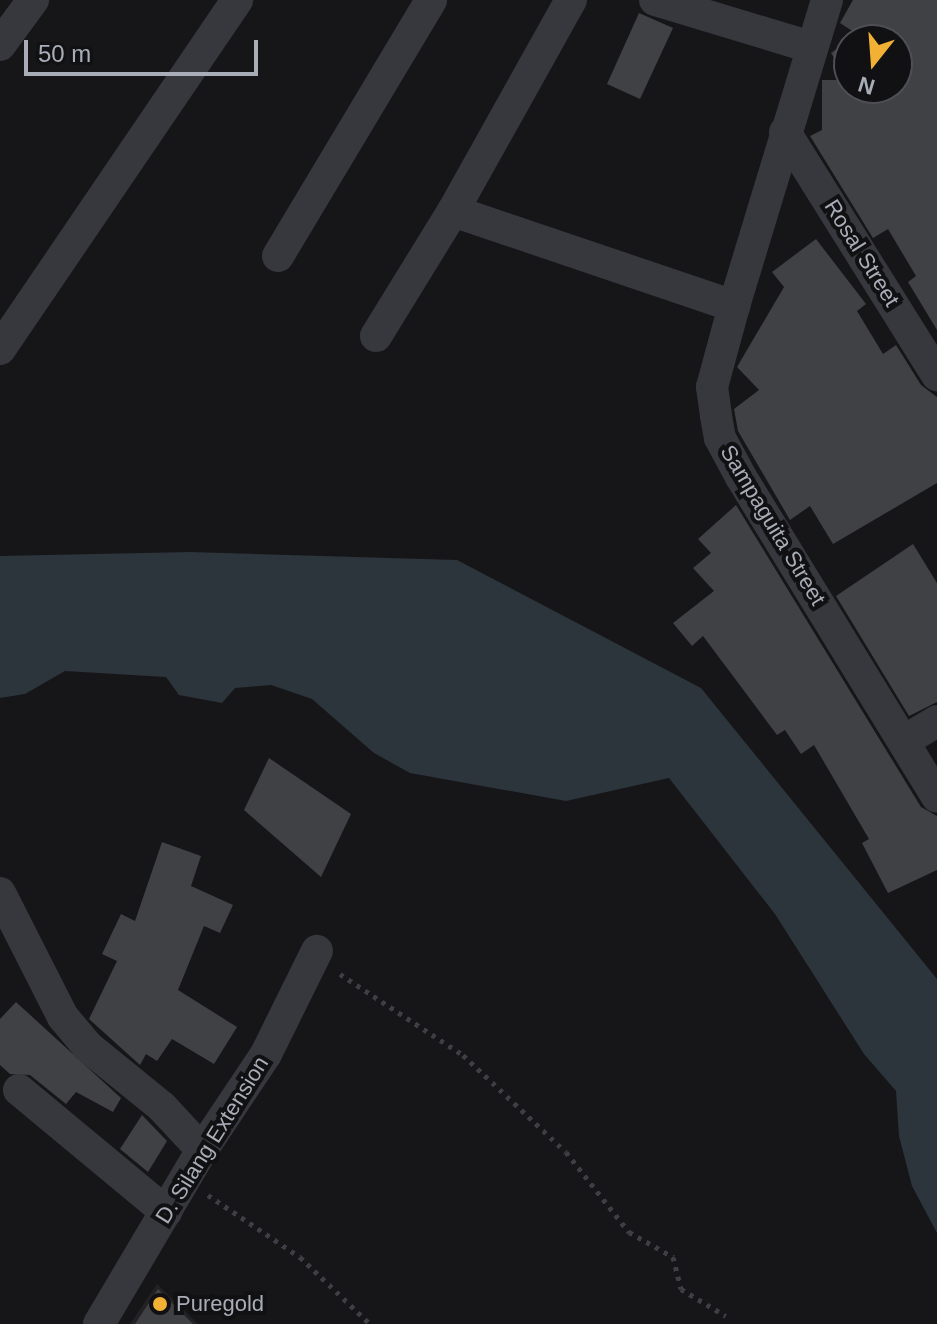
<!DOCTYPE html>
<style>
body{margin:0}
#map{position:relative;width:937px;height:1324px;overflow:hidden;background:#161618;font-family:Arial,sans-serif}
div>[style]{position:absolute}
.built>*{inset:0;background:#222225}
.water>*{inset:0;background:#2c353c}
.building>*{inset:0;background:#404145}
.path>*{height:5px;margin-top:-2.5px;transform-origin:0;background:repeating-linear-gradient(90deg,#3d3f44 0 4px,transparent 0 10px)}
.minor>*{height:32px;margin:-16px;padding:0 16px;transform-origin:16px;border-radius:16px;background:#37383d}
.dots>*{width:22px;height:22px;translate:-50% -50%;box-sizing:border-box;border:4px solid #111113;border-radius:50%}
span{translate:-50% -50%;white-space:nowrap;text-align:center;line-height:1.15;-webkit-text-stroke:8px #111113;paint-order:stroke}
.street-label{font-size:22px;color:#a8adb8}
.poi-label{font-size:22px;color:#a8adb8}
.left{translate:0 -50%;text-align:left}
.north{position:absolute;left:833px;top:24px;width:80px;height:80px;box-sizing:border-box;background:#111113;border:2px solid #4d4f55;border-radius:50%;rotate:197deg;font-size:22px;font-weight:700;line-height:32px;text-align:center;color:#a8adb8}
.north::after{content:'';display:block;margin:auto;width:28px;height:36px;background:#f2b134;clip-path:polygon(50% 0,100% 100%,50% 72%,0 100%)}
.scale{position:absolute;left:24px;top:40px;width:234px;height:36px;box-sizing:border-box;border:4px solid #a8adb8;border-top:0;padding-left:10px;font-size:24px;line-height:28px;white-space:nowrap;color:#a8adb8;-webkit-text-stroke:6px #111113;paint-order:stroke}
</style>
<div id="map">
<div class="built">
<i style="clip-path:polygon(157px 1284px,198px 1324px,130px 1324px)"></i>
</div>
<div class="water">
<i style="clip-path:polygon(190px 552px,457px 560px,701px 688px,937px 979px,937px 1233px,912px 1186px,899px 1136px,896px 1091px,864px 1054px,775px 914px,669px 778px,566px 801px,410px 773px,374px 753px,312px 699px,271px 685px,235px 688px,222px 703px,179px 695px,166px 677px,65px 671px,25px 694px,0 698px,0 556px)"></i>
</div>
<div class="building">
<i style="clip-path:polygon(evenodd,853px 0,937px 0,937px 330px,908px 282px,916px 276px,888px 229px,873px 238px,810px 136px,822px 130px,822px 80px,848px 80px,831px 53px,857px 34px,840px 23px,853px 0,849px 40px,897px 40px,897px 88px,849px 88px,849px 40px)"></i>
<i style="clip-path:polygon(639px 13px,673px 28px,640px 99px,607px 84px)"></i>
<i style="clip-path:polygon(816px 239px,866px 304px,857px 311px,883px 354px,896px 345px,921px 385px,937px 397px,937px 483px,833px 544px,810px 506px,790px 520px,738px 431px,734px 409px,759px 390px,737px 367px,784px 287px,772px 272px)"></i>
<i style="clip-path:polygon(736px 505px,921px 807px,937px 816px,937px 870px,888px 893px,862px 843px,869px 839px,814px 745px,801px 754px,785px 730px,777px 735px,703px 636px,692px 646px,673px 623px,714px 591px,693px 568px,711px 553px,698px 539px)"></i>
<i style="clip-path:polygon(913px 544px,937px 583px,937px 702px,909px 716px,836px 596px)"></i>
<i style="clip-path:polygon(269px 758px,351px 814px,321px 877px,244px 810px)"></i>
<i style="clip-path:polygon(162px 842px,201px 856px,191px 886px,233px 905px,220px 933px,204px 926px,178px 990px,237px 1027px,214px 1064px,172px 1039px,157px 1061px,146px 1054px,140px 1065px,89px 1019px,117px 961px,102px 954px,121px 914px,135px 921px)"></i>
<i style="clip-path:polygon(16px 1002px,121px 1098px,113px 1112px,76px 1092px,66px 1104px,30px 1075px,10px 1074px,0 1065px,0 1019px)"></i>
<i style="clip-path:polygon(142px 1115px,167px 1141px,148px 1172px,120px 1149px)"></i>
<i style="clip-path:polygon(158px 1289px,193px 1324px,135px 1324px)"></i>
</div>
<div class="path">
<i style="left:340px;top:974px;width:147px;rotate:33.4deg"></i>
<i style="left:463px;top:1055px;width:141px;rotate:43.3deg"></i>
<i style="left:566px;top:1152px;width:102px;rotate:51.8deg"></i>
<i style="left:629px;top:1232px;width:51px;rotate:29.6deg"></i>
<i style="left:673px;top:1257px;width:33px;rotate:76deg"></i>
<i style="left:681px;top:1289px;width:52px;rotate:31deg"></i>
<i style="left:208px;top:1195px;width:111px;rotate:34deg"></i>
<i style="left:300px;top:1257px;width:97px;rotate:43.7deg"></i>
</div>
<div class="minor">
<i style="left:655px;top:0;width:163px;rotate:16.8deg"></i>
<i style="left:827px;top:0;width:320px;rotate:106.9deg"></i>
<i style="left:734px;top:306px;width:84px;rotate:105.2deg"></i>
<i style="left:712px;top:387px;width:29px;rotate:82deg"></i>
<i style="left:716px;top:416px;width:22px;rotate:80deg"></i>
<i style="left:720px;top:438px;width:44px;rotate:61.7deg"></i>
<i style="left:741px;top:477px;width:375px;rotate:58.5deg"></i>
<i style="left:0;top:45px;width:56px;rotate:-53.7deg"></i>
<i style="left:785px;top:132px;width:287px;rotate:58deg"></i>
<i style="left:453px;top:211px;width:297px;rotate:18.7deg"></i>
<i style="left:278px;top:256px;width:298px;rotate:-59.1deg"></i>
<i style="left:376px;top:336px;width:147px;rotate:-58.4deg"></i>
<i style="left:453px;top:211px;width:242px;rotate:-60.8deg"></i>
<i style="left:0;top:349px;width:422px;rotate:-55.8deg"></i>
<i style="left:904px;top:741px;width:39px;rotate:-31deg"></i>
<i style="left:0;top:893px;width:139px;rotate:63.1deg"></i>
<i style="left:63px;top:1017px;width:38px;rotate:50deg"></i>
<i style="left:87px;top:1046px;width:97px;rotate:39.1deg"></i>
<i style="left:162px;top:1107px;width:59px;rotate:47.1deg"></i>
<i style="left:19px;top:1090px;width:191px;rotate:39.7deg"></i>
<i style="left:99px;top:1324px;width:202px;rotate:-59.4deg"></i>
<i style="left:202px;top:1150px;width:115px;rotate:-56.3deg"></i>
<i style="left:266px;top:1054px;width:115px;rotate:-63.7deg"></i>
</div>
<div class="dots">
<i style="left:160px;top:1304px;background:#f2b134"></i>
</div>
<div class="street-label">
<span style="left:862px;top:253px;rotate:58deg">Rosal Street</span>
<span style="left:773px;top:525px;rotate:59deg">Sampaguita Street</span>
<span style="left:212px;top:1140px;rotate:-58deg">D. Silang Extension</span>
</div>
<div class="poi-label">
<span class="left" style="left:176px;top:1304px">Puregold</span>
</div>
<div class="north">N</div>
<div class="scale">50 m</div>
</div>
